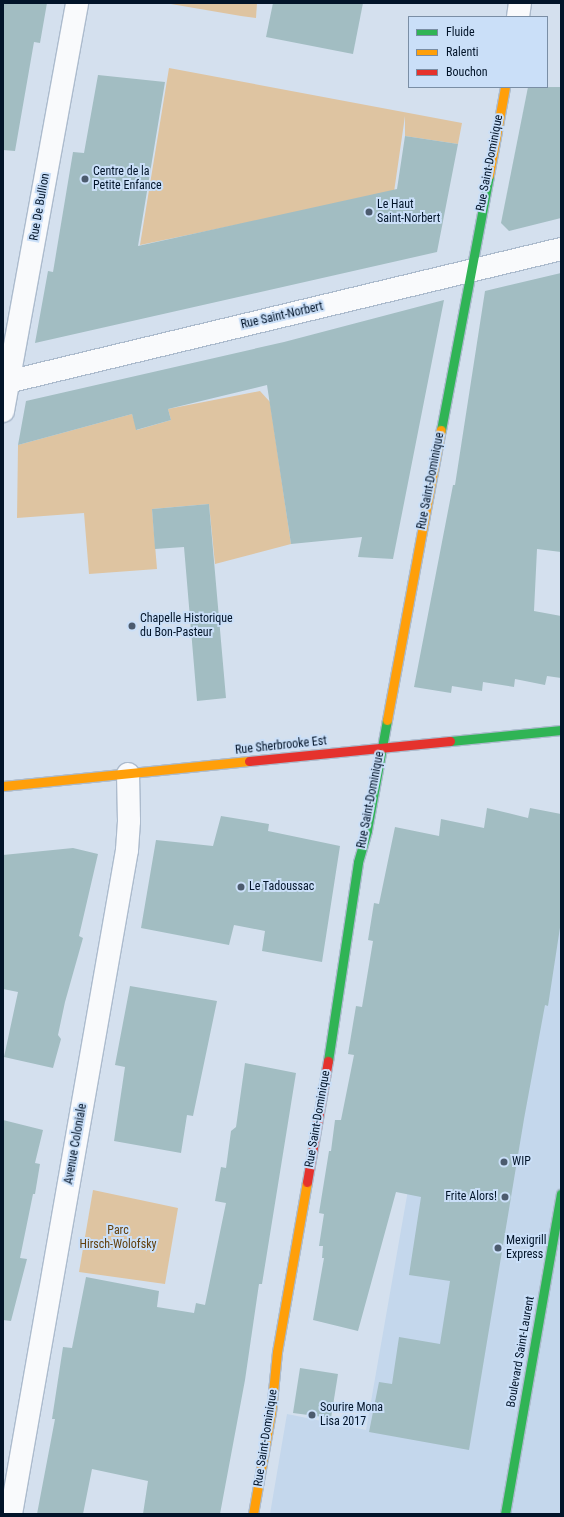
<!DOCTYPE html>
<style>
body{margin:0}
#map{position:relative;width:564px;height:1517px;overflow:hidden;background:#d4e0ee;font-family:"Roboto Condensed",sans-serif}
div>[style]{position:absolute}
.built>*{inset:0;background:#c4d7ec}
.green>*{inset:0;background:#dec4a1}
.building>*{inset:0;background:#a2bdc2}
.roads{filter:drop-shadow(1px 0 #acbbcd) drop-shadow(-1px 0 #acbbcd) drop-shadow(0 1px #acbbcd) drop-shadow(0 -1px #acbbcd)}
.street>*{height:22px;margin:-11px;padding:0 11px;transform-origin:11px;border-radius:11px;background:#f9fafc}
.fast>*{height:9px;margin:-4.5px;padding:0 4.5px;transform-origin:4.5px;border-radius:4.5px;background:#30b455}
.slow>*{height:9px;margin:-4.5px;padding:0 4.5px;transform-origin:4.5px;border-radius:4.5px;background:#ff9f0a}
.jam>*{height:9px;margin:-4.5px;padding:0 4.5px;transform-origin:4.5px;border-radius:4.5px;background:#e5322d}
.dots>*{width:11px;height:11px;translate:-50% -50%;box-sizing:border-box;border:2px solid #cadff8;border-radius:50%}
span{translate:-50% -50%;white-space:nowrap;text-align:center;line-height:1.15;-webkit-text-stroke:4px #cadff8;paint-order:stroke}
.street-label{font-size:12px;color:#021429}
.poi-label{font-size:12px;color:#021429}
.left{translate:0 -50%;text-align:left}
.right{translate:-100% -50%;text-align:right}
.park-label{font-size:12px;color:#62400e}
.frame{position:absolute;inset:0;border:4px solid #021429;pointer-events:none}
.legend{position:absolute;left:408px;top:16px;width:140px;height:72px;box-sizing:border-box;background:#cadff8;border:1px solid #7a8ea5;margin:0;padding:5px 7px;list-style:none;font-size:12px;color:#021429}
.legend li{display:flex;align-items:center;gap:8px;height:20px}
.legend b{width:20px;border:1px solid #7a8ea5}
</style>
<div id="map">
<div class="built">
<i style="clip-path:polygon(561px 904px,561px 1514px,270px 1514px,287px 1414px,366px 1430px,439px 1013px)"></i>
</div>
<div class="green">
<i style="clip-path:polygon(165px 3px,257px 3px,256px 18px,241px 16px)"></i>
<i style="clip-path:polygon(169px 68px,462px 123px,458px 144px,405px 136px,405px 116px,394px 192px,140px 245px)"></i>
<i style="clip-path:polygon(260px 391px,270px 402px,291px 544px,215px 564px,209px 504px,152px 509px,157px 569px,89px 574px,84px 513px,17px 518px,18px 445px,132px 414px,137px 430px,171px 420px,168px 409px)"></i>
<i style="clip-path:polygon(93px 1190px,178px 1208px,165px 1284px,79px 1272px)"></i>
</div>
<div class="building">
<i style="clip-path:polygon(3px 3px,47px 3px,40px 43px,34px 42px,15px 151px,3px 150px)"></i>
<i style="clip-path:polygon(273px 3px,363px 3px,353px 54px,266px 37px)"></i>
<i style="clip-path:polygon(98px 75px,165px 82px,138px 246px,397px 189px,405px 136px,458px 144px,437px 252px,35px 343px,48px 271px,53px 272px,73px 152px,84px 153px)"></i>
<i style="clip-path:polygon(528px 87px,561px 87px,561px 218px,509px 231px,501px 223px)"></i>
<i style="clip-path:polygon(561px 273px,561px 552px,537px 549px,534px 611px,561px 616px,561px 678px,547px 676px,545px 685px,515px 679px,514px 687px,483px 682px,482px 691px,452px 686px,451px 693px,414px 687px,453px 485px,455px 485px,485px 291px)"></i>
<i style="clip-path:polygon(444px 300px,393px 559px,358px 557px,362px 537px,291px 544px,267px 385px,168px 409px,171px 420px,136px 430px,132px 414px,18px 445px,26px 401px,284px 342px)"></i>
<i style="clip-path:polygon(209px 504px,226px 698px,197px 701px,184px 547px,155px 549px,152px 509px)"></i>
<i style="clip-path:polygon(487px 808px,528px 818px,530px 808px,561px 814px,561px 921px,548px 1006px,545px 1005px,524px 1119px,469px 1450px,369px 1432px,379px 1382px,392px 1384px,399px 1337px,440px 1344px,450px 1281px,409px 1275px,421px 1197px,396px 1192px,358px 1331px,313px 1320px,324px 1258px,322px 1258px,323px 1246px,319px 1246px,324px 1214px,319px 1213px,329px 1151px,331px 1151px,335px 1120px,341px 1120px,354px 1055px,348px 1054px,356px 1006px,362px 1007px,373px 941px,368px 940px,374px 903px,379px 904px,395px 827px,439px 836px,441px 819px,484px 828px)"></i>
<i style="clip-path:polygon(221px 816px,269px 824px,268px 831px,340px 846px,322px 962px,262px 951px,265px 931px,234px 925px,229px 945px,141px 928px,156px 840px,213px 846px)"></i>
<i style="clip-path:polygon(73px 848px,98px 854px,79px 936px,83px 938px,65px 1002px,58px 1035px,61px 1039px,53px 1068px,4px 1057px,18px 992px,3px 989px,3px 855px)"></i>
<i style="clip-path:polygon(130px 986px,217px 1001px,193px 1116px,187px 1115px,181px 1153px,114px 1141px,125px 1067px,115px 1065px)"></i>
<i style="clip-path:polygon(245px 1063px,296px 1073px,262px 1284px,259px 1284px,245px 1380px,220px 1514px,143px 1514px,148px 1481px,92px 1469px,83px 1514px,37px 1514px,55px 1419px,52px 1419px,63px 1347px,72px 1348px,86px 1277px,159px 1291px,157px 1307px,194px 1313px,196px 1303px,205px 1305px,226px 1203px,215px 1201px,221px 1167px,226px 1168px,231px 1131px,236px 1127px)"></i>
<i style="clip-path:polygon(3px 1120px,43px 1130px,35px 1163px,40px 1164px,35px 1194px,33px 1194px,20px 1258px,27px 1259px,11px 1321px,3px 1320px)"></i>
<i style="clip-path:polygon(300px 1368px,338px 1374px,331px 1418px,293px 1413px)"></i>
</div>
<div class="roads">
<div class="street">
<i style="left:518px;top:17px;width:14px;rotate:-82deg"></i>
<i style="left:3px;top:383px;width:574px;rotate:-13.5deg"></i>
<i style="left:3px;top:411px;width:415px;rotate:-79.7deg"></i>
<i style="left:11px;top:1514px;width:674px;rotate:-80.09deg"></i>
<i style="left:127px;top:850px;width:29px;rotate:-86deg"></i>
<i style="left:129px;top:821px;width:47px;rotate:-91.2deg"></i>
</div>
<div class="fast">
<i style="left:441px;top:430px;width:259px;rotate:-79.3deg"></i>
<i style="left:450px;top:741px;width:112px;rotate:-5.7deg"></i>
<i style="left:328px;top:1061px;width:201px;rotate:-81.4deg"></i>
<i style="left:358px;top:862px;width:33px;rotate:-74deg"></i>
<i style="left:367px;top:830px;width:112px;rotate:-79.7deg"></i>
<i style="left:505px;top:1514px;width:325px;rotate:-80.1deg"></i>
</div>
<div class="slow">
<i style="left:489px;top:175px;width:89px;rotate:-79.7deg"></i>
<i style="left:387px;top:720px;width:295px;rotate:-79.5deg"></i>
<i style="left:3px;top:786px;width:247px;rotate:-5.8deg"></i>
<i style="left:253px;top:1514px;width:104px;rotate:-80deg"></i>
<i style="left:271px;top:1412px;width:60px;rotate:-84.3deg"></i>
<i style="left:277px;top:1352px;width:173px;rotate:-80deg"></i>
</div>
<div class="jam">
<i style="left:249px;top:761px;width:202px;rotate:-5.7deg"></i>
<i style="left:307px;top:1182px;width:123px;rotate:-80.2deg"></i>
</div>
</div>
<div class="dots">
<i style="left:85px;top:179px;background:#4c5b6e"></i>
<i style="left:369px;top:212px;background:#4c5b6e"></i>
<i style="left:132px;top:626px;background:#4c5b6e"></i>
<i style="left:241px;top:887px;background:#4c5b6e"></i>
<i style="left:504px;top:1162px;background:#4c5b6e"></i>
<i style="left:505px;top:1197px;background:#4c5b6e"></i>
<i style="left:498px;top:1248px;background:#4c5b6e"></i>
<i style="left:312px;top:1415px;background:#4c5b6e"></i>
</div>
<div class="street-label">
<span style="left:490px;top:163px;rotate:-79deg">Rue Saint-Dominique</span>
<span style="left:40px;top:207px;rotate:-80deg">Rue De Bullion</span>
<span style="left:282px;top:316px;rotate:-13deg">Rue Saint-Norbert</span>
<span style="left:431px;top:481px;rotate:-79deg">Rue Saint-Dominique</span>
<span style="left:281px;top:746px;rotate:-6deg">Rue Sherbrooke Est</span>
<span style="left:371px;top:800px;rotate:-79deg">Rue Saint-Dominique</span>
<span style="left:318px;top:1119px;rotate:-80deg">Rue Saint-Dominique</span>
<span style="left:76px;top:1144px;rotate:-80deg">Avenue Coloniale</span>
<span style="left:521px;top:1352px;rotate:-80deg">Boulevard Saint-Laurent</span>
<span style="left:266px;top:1438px;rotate:-81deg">Rue Saint-Dominique</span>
</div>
<div class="poi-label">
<span class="left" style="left:93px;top:179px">Centre de la<br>Petite Enfance</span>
<span class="left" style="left:377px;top:212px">Le Haut<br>Saint-Norbert</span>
<span class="left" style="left:140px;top:626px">Chapelle Historique<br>du Bon-Pasteur</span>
<span class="left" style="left:249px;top:887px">Le Tadoussac</span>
<span class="left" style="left:512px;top:1162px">WIP</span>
<span class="right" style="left:497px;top:1197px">Frite Alors!</span>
<span class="left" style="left:506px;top:1248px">Mexigrill<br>Express</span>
<span class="left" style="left:320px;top:1415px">Sourire Mona<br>Lisa 2017</span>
</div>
<div class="park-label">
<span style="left:118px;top:1238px">Parc<br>Hirsch-Wolofsky</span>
</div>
<div class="frame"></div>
<ul class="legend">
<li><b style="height:5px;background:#30b455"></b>Fluide</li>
<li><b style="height:5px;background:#ff9f0a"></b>Ralenti</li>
<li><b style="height:5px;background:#e5322d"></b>Bouchon</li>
</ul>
</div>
